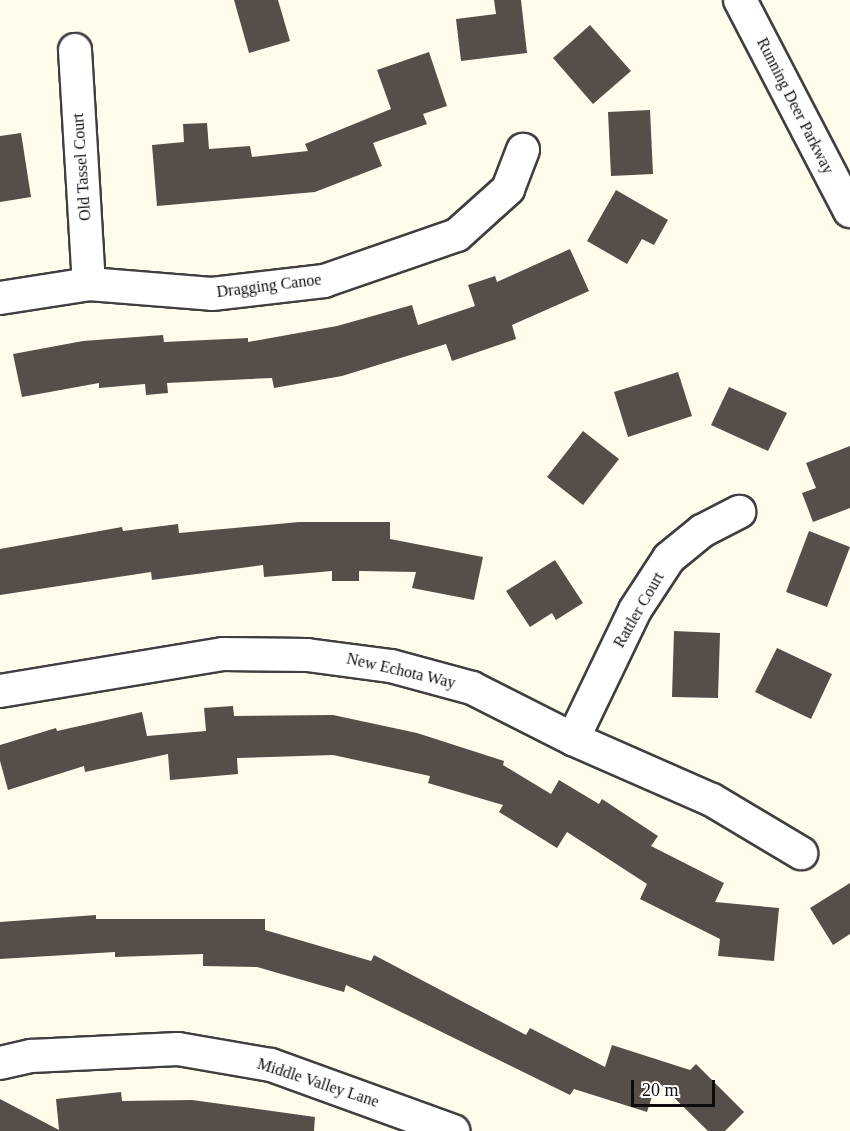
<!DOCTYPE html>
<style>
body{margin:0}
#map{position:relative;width:850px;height:1131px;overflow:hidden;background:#fffcec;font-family:Georgia,serif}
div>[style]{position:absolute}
.building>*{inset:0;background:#564e48}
.roads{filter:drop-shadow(2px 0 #3f3f3f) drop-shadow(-2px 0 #3f3f3f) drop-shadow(0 2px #3f3f3f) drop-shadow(0 -2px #3f3f3f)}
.minor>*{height:32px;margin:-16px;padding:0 16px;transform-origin:16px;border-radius:16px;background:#fff}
span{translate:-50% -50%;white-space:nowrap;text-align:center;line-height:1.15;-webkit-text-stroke:6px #fff;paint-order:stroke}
.street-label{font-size:16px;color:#0c0c0c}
.scale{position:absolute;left:631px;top:1080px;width:84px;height:27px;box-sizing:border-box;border:3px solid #0c0c0c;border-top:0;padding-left:8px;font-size:18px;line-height:21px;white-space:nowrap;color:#0c0c0c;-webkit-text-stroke:4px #fff;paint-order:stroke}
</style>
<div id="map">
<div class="building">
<i style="clip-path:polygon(234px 0,278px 0,290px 41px,249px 53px)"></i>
<i style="clip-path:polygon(494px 0,521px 0,527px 53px,461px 61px,456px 19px,496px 14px)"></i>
<i style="clip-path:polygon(590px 25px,631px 71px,593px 104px,553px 58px)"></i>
<i style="clip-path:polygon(429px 52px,447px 106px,423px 114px,427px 124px,373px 143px,382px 166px,315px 192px,157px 206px,152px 145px,184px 142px,183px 124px,207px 123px,209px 149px,250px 146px,252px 157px,308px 151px,305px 144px,391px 109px,377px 70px)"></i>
<i style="clip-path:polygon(650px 110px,653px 174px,611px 176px,608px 112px)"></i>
<i style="clip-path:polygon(21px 133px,31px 197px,0 202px,0 136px)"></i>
<i style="clip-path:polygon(616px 190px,668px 220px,654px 245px,642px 239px,627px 264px,587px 241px)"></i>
<i style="clip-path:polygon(570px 249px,589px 291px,512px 325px,516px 339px,452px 361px,446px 344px,342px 376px,274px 388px,272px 378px,167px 383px,168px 393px,146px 395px,145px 384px,99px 388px,99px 383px,22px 397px,13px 354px,83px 341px,163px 335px,164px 342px,248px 338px,248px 342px,337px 326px,412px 305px,418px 325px,475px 306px,468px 285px,495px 276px,497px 282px)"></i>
<i style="clip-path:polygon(678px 372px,692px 416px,628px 437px,614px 392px)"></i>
<i style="clip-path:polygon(729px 387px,787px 413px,768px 451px,711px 425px)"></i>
<i style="clip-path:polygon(583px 431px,619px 459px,583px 505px,547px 477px)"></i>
<i style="clip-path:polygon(850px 446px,850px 508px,813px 522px,802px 493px,816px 488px,806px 463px)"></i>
<i style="clip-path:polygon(299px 522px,390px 522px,390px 539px,483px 557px,474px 600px,412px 588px,416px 572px,359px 571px,359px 581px,332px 581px,332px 571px,264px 577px,263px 565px,152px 580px,151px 572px,0 595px,0 549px,122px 527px,123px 531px,178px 524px,179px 533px)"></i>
<i style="clip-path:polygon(809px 531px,850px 547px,827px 607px,786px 592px)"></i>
<i style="clip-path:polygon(555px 560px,583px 603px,556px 620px,552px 613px,530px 627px,506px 591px)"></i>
<i style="clip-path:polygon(674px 631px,720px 633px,718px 698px,672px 697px)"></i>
<i style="clip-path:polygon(777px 648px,832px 674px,811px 719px,755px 692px)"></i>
<i style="clip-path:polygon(233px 706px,234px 716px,333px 715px,417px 733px,504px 761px,503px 765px,551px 794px,559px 780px,599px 804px,602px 799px,658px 836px,651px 846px,724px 883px,715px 902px,779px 908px,774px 961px,718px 956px,720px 939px,640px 899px,647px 884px,567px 832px,557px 848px,499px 812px,503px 805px,428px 783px,430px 776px,333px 755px,237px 758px,238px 774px,170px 780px,168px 754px,85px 772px,84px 766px,8px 790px,0 761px,0 745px,56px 728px,57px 731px,142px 712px,147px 736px,206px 731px,204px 708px)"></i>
<i style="clip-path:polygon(850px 883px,850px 934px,833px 945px,810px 908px)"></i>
<i style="clip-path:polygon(96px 915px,96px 919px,265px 919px,265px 930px,371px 961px,374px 955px,526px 1035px,530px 1028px,605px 1067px,612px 1045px,690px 1070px,696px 1064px,744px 1112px,725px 1131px,708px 1131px,657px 1081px,647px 1112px,574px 1089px,570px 1095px,346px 985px,344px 992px,257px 967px,203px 966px,203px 954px,115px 957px,115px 952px,0 959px,0 922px)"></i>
<i style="clip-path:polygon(121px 1092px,122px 1101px,192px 1100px,315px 1117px,314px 1131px,0 1131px,0 1099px,59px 1130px,56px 1099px)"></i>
</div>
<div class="roads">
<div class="minor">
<i style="left:740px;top:0;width:238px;rotate:62.5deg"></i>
<i style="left:75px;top:50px;width:234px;rotate:86.6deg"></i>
<i style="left:0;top:298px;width:90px;rotate:-8.9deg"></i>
<i style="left:89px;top:284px;width:123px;rotate:4.6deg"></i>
<i style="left:212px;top:294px;width:113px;rotate:-6.6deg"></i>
<i style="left:324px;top:281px;width:141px;rotate:-19.1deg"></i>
<i style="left:457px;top:235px;width:69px;rotate:-42deg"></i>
<i style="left:508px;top:189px;width:42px;rotate:-69deg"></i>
<i style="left:0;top:691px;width:226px;rotate:-9.4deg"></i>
<i style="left:223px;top:654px;width:84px;rotate:0.7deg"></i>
<i style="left:307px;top:655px;width:85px;rotate:7.5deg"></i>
<i style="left:391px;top:666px;width:84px;rotate:15.2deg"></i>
<i style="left:472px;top:688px;width:113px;rotate:26.8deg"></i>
<i style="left:573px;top:739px;width:152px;rotate:23.7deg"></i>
<i style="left:712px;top:800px;width:104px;rotate:30.8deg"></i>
<i style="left:573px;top:739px;width:143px;rotate:-64.3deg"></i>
<i style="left:635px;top:610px;width:62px;rotate:-56.8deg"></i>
<i style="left:669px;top:558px;width:43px;rotate:-39.3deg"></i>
<i style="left:702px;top:531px;width:42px;rotate:-27.2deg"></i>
<i style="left:0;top:1063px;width:32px;rotate:-13deg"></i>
<i style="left:31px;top:1056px;width:147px;rotate:-2.7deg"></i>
<i style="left:178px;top:1049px;width:94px;rotate:9.8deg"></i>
<i style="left:271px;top:1065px;width:194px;rotate:19.9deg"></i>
</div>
</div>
<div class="street-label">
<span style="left:795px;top:106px;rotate:63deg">Running Deer Parkway</span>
<span style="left:82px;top:167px;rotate:-94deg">Old Tassel Court</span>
<span style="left:269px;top:286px;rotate:-7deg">Dragging Canoe</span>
<span style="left:639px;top:610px;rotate:-60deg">Rattler Court</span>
<span style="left:401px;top:671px;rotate:13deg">New Echota Way</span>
<span style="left:318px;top:1083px;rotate:18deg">Middle Valley Lane</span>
</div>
<div class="scale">20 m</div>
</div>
